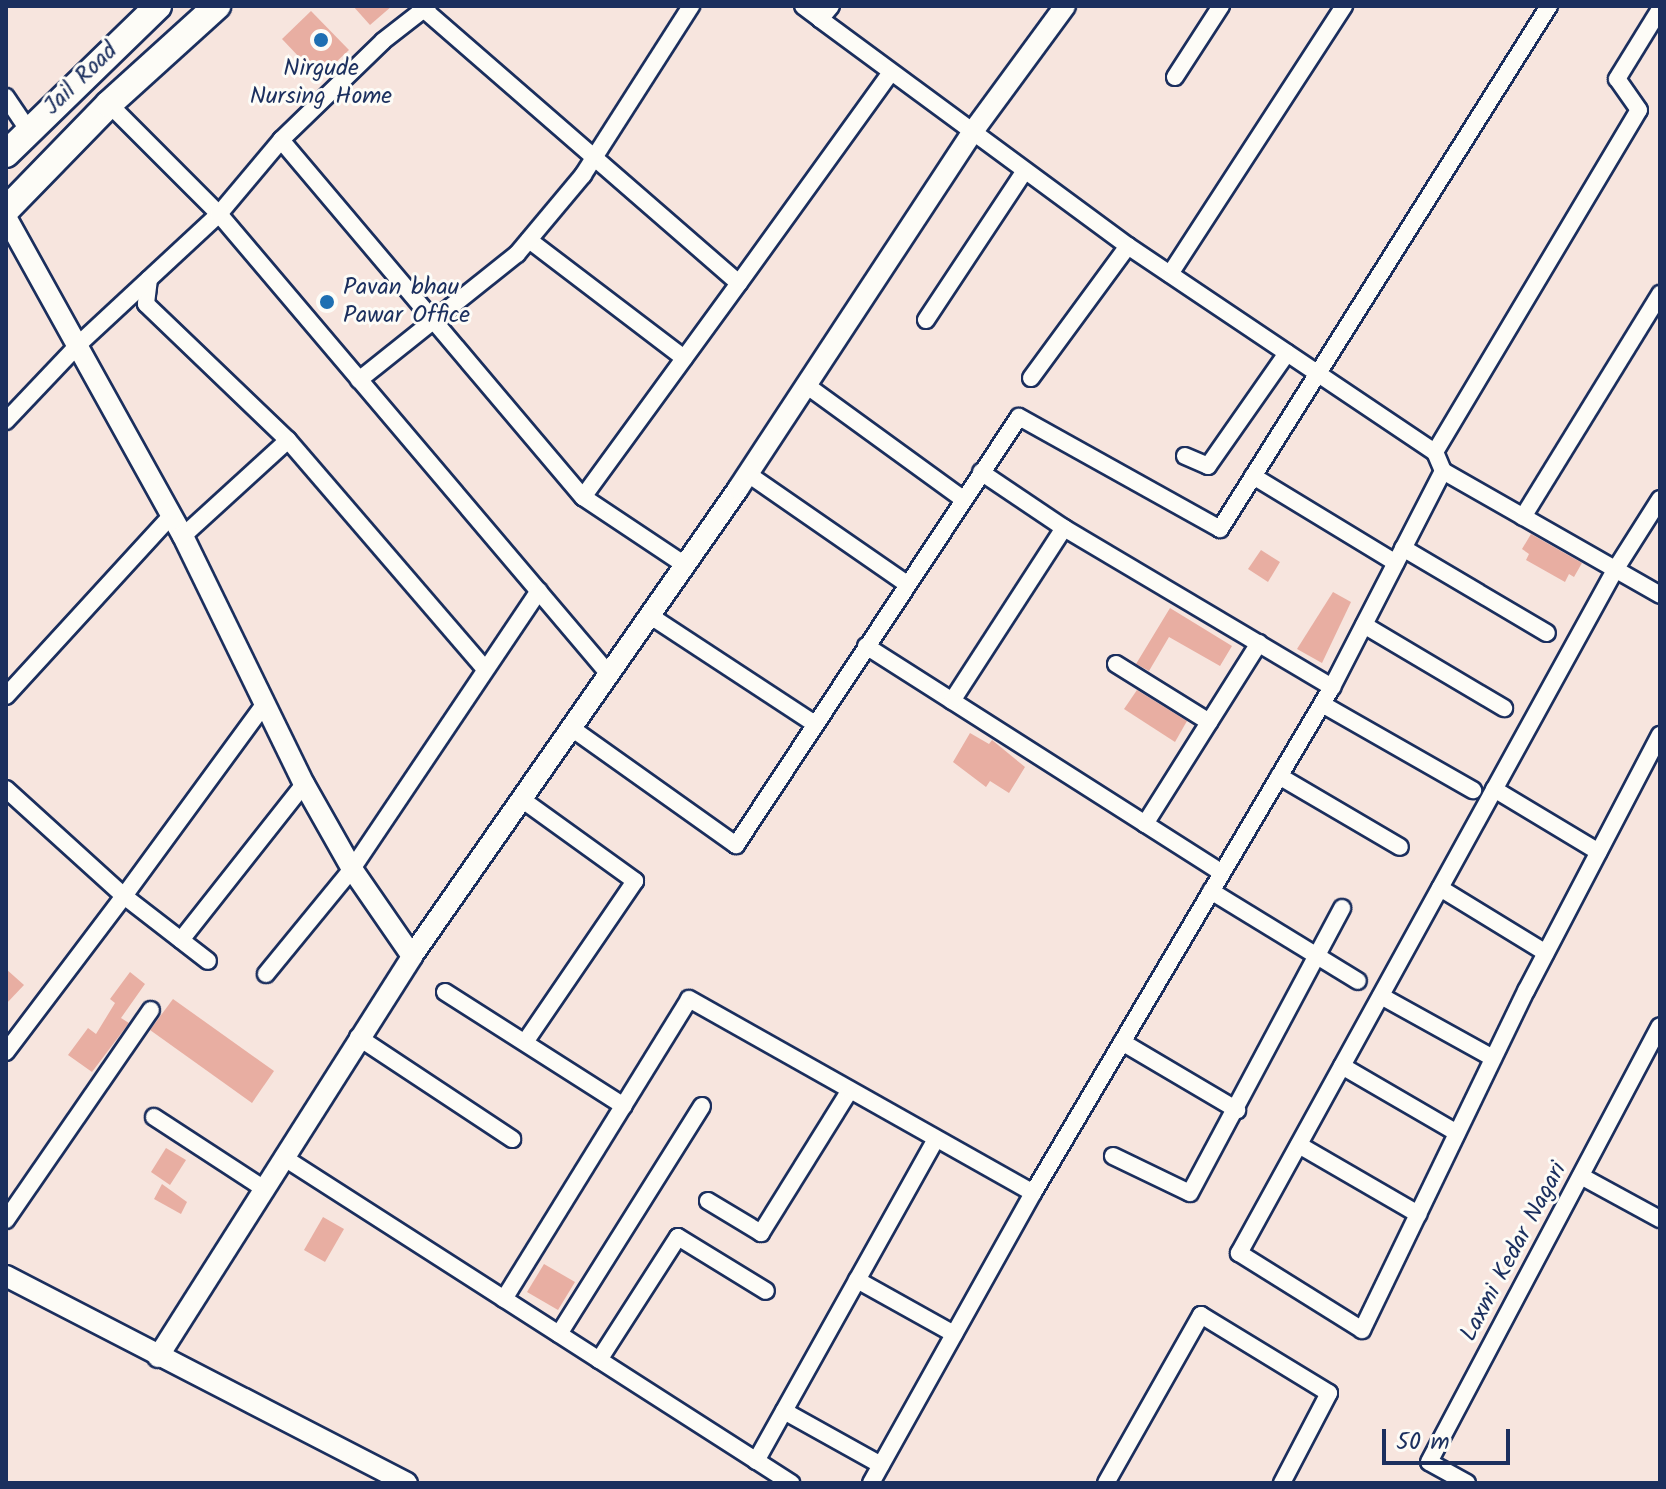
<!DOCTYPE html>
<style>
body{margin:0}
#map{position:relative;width:1666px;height:1489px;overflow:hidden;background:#f7e5de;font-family:Kalam,sans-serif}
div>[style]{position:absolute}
.building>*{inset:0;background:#e8aea2}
.roads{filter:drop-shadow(2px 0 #1b2f5e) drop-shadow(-2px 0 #1b2f5e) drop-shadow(0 2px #1b2f5e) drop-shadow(0 -2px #1b2f5e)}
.minor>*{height:16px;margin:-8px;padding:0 8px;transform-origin:8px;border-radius:8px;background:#fdfcf7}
.tertiary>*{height:20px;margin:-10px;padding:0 10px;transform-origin:10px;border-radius:10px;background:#fdfcf7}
.primary>*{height:26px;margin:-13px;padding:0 13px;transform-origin:13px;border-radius:13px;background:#fdfcf7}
.dots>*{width:22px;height:22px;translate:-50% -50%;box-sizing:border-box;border:4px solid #fdfcf7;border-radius:50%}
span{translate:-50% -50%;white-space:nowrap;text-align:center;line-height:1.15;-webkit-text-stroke:6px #fdfcf7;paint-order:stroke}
.poi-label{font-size:24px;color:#1b2f5e}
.left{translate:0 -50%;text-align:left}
.street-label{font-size:24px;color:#1b2f5e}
.frame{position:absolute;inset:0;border:8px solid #1b2f5e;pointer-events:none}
.scale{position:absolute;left:1382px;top:1429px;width:128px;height:36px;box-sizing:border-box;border:4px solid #1b2f5e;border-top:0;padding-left:10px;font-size:24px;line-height:28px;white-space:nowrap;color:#1b2f5e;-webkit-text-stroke:6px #fdfcf7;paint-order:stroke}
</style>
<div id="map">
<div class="building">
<i style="clip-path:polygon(353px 6px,392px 6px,370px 25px)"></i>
<i style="clip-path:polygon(311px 11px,349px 50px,319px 78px,282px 39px)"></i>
<i style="clip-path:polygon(1531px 534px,1582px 563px,1574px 577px,1569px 574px,1565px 582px,1526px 560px,1529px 554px,1522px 549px)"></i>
<i style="clip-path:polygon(1261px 550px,1280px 562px,1268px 582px,1248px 569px)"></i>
<i style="clip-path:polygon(1333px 592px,1351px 602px,1322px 663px,1297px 649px)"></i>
<i style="clip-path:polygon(1170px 608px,1232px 646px,1220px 666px,1169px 637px,1149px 671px,1136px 664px)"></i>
<i style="clip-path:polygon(1137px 690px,1187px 721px,1175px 742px,1124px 709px)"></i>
<i style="clip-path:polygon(970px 733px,989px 744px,992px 740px,1025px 767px,1009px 793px,990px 781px,986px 787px,953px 762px)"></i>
<i style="clip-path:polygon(6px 969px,24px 985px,6px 1004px)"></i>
<i style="clip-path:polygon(130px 972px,145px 984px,121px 1018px,129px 1023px,92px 1072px,68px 1055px,88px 1028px,96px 1034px,115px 1003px,110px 999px)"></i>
<i style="clip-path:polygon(173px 999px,274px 1071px,252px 1103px,150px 1030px)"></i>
<i style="clip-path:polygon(166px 1148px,186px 1160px,170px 1185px,151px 1172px)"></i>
<i style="clip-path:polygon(162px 1184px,187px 1202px,181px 1214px,154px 1199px)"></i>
<i style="clip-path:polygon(323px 1217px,344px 1229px,325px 1262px,304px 1250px)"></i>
<i style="clip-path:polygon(544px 1264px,575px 1282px,558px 1310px,527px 1292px)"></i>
</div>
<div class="roads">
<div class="minor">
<i style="left:420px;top:6px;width:422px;rotate:41deg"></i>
<i style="left:739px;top:283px;width:260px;rotate:-54.2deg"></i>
<i style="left:803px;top:6px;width:21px;rotate:37deg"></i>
<i style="left:831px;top:6px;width:17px;rotate:130deg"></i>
<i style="left:820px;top:19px;width:383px;rotate:36.4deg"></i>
<i style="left:1128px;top:246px;width:370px;rotate:33.9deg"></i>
<i style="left:1435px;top:452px;width:21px;rotate:67deg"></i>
<i style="left:1443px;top:471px;width:250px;rotate:29.7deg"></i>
<i style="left:1175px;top:77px;width:85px;rotate:-57.1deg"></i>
<i style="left:6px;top:97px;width:40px;rotate:56deg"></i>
<i style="left:109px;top:104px;width:156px;rotate:45deg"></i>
<i style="left:219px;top:214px;width:602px;rotate:49.72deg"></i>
<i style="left:281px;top:140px;width:468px;rotate:49.8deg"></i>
<i style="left:583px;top:497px;width:265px;rotate:-53.9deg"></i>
<i style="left:529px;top:240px;width:195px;rotate:37.3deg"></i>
<i style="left:1170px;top:274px;width:320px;rotate:-57deg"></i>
<i style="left:149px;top:279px;width:25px;rotate:97deg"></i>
<i style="left:146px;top:304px;width:197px;rotate:43.8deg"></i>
<i style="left:288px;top:440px;width:301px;rotate:49.3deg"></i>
<i style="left:926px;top:320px;width:178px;rotate:-56.5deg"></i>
<i style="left:1031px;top:378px;width:164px;rotate:-53.7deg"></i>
<i style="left:359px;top:380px;width:202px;rotate:-38.6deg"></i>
<i style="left:517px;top:254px;width:103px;rotate:-50.1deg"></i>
<i style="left:583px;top:175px;width:201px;rotate:-57.4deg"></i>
<i style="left:806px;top:385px;width:194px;rotate:36deg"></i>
<i style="left:6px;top:421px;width:106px;rotate:-46.5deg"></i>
<i style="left:79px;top:344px;width:191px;rotate:-42.9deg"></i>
<i style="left:219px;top:214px;width:97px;rotate:-50deg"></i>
<i style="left:281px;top:140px;width:142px;rotate:-44.1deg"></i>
<i style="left:383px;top:41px;width:57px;rotate:-37.9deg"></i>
<i style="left:1435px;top:452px;width:398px;rotate:-59.2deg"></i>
<i style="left:1639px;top:110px;width:38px;rotate:-125deg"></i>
<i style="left:1617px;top:79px;width:82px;rotate:-58.4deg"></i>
<i style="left:1185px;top:456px;width:25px;rotate:23deg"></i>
<i style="left:1208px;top:466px;width:138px;rotate:-55deg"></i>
<i style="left:981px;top:472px;width:100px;rotate:34deg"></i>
<i style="left:1064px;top:528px;width:312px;rotate:30.7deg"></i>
<i style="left:1332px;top:687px;width:243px;rotate:-62.8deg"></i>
<i style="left:748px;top:474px;width:193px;rotate:34.7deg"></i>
<i style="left:1253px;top:476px;width:167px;rotate:31.3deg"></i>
<i style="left:583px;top:497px;width:123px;rotate:33.7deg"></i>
<i style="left:1660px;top:499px;width:84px;rotate:122.4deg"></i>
<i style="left:1615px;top:570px;width:780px;rotate:118.83deg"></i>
<i style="left:1239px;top:1253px;width:145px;rotate:32deg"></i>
<i style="left:1362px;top:1330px;width:377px;rotate:-64.2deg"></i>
<i style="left:1526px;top:991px;width:289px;rotate:-62.4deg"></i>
<i style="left:1523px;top:517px;width:262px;rotate:-58.4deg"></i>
<i style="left:183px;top:536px;width:142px;rotate:-42.4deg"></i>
<i style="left:1403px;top:548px;width:167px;rotate:30.6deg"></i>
<i style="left:649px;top:615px;width:199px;rotate:33.3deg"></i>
<i style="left:1364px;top:625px;width:163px;rotate:30.7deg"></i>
<i style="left:866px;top:646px;width:422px;rotate:32.5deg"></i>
<i style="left:1116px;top:664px;width:110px;rotate:31.9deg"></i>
<i style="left:6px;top:696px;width:246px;rotate:-47.5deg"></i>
<i style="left:952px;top:701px;width:206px;rotate:-57.1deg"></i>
<i style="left:1322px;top:704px;width:174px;rotate:29.7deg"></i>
<i style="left:570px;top:727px;width:204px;rotate:35.4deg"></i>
<i style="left:736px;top:845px;width:513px;rotate:-56.53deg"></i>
<i style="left:1019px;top:417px;width:230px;rotate:29.1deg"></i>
<i style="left:1220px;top:529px;width:618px;rotate:-57.83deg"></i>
<i style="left:1279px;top:776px;width:140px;rotate:30.4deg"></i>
<i style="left:6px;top:789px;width:159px;rotate:42.2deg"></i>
<i style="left:124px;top:896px;width:237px;rotate:-53.8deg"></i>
<i style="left:1494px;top:789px;width:122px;rotate:31deg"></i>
<i style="left:520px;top:798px;width:142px;rotate:35.8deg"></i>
<i style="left:635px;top:881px;width:195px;rotate:124.3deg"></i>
<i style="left:1145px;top:824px;width:214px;rotate:-57.8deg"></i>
<i style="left:1440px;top:888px;width:124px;rotate:31.5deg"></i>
<i style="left:1211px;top:891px;width:172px;rotate:31.5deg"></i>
<i style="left:181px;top:940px;width:199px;rotate:-51.7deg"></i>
<i style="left:266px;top:974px;width:136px;rotate:-50.7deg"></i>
<i style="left:352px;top:869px;width:335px;rotate:-56.1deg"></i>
<i style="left:445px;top:992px;width:212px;rotate:32.5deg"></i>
<i style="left:1381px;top:996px;width:128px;rotate:29deg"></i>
<i style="left:358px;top:1037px;width:185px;rotate:33.5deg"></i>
<i style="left:1122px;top:1042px;width:134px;rotate:30.6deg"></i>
<i style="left:6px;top:1052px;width:196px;rotate:-52.9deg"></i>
<i style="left:124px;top:896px;width:106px;rotate:37.7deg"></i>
<i style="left:1342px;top:1066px;width:133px;rotate:30.2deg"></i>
<i style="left:154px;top:1117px;width:130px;rotate:33.1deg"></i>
<i style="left:1299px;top:1145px;width:138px;rotate:30.1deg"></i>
<i style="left:1113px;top:1156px;width:85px;rotate:25.7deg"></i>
<i style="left:1190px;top:1193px;width:323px;rotate:-61.9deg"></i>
<i style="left:283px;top:1157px;width:604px;rotate:32.69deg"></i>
<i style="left:1581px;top:1176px;width:90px;rotate:28.6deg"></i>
<i style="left:708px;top:1201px;width:62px;rotate:31.1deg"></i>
<i style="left:761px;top:1233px;width:168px;rotate:-58.1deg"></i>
<i style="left:6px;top:1220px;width:255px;rotate:-55.4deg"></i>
<i style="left:857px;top:1280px;width:111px;rotate:29.1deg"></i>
<i style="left:504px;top:1299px;width:352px;rotate:-58.3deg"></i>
<i style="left:689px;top:999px;width:395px;rotate:29.4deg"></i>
<i style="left:559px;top:1334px;width:269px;rotate:-57.9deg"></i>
<i style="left:599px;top:1360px;width:146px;rotate:-57.3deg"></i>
<i style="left:678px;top:1237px;width:103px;rotate:31.5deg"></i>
<i style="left:784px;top:1411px;width:111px;rotate:29.1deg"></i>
<i style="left:756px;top:1461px;width:369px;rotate:-60.8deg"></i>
<i style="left:871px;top:1483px;width:332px;rotate:-60.8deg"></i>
<i style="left:1033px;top:1193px;width:588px;rotate:-59.42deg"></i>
<i style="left:1106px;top:1483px;width:193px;rotate:-60.5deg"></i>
<i style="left:1201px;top:1315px;width:150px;rotate:31.4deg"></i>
<i style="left:1329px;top:1393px;width:102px;rotate:117.6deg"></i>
<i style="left:1467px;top:1483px;width:43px;rotate:-151.1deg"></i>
<i style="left:1429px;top:1462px;width:493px;rotate:-62.1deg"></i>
</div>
<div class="tertiary">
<i style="left:6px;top:217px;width:365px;rotate:61deg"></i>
<i style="left:183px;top:536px;width:276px;rotate:64deg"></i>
<i style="left:304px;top:784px;width:98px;rotate:60.5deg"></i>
<i style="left:352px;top:869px;width:106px;rotate:55.4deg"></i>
<i style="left:6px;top:1276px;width:451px;rotate:27.3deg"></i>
<i style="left:158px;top:1357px;width:475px;rotate:-57.6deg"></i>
<i style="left:412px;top:956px;width:570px;rotate:-55.08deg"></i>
<i style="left:738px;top:489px;width:425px;rotate:-56.7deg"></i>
<i style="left:971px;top:134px;width:159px;rotate:-53.7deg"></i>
</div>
<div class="primary">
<i style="left:6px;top:154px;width:212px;rotate:-44.2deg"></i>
<i style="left:6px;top:210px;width:148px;rotate:-45.8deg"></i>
<i style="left:109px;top:104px;width:146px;rotate:-42.2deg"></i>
</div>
</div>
<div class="dots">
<i style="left:321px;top:40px;background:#1f6fb2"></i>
<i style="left:327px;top:302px;background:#1f6fb2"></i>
</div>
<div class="poi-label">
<span style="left:321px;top:83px">Nirgude<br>Nursing Home</span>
<span class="left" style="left:343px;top:302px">Pavan bhau<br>Pawar Office</span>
</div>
<div class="street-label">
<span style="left:81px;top:79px;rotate:-44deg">Jail Road</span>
<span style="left:1514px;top:1252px;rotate:-62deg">Laxmi Kedar Nagari</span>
</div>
<div class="frame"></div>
<div class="scale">50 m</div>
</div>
